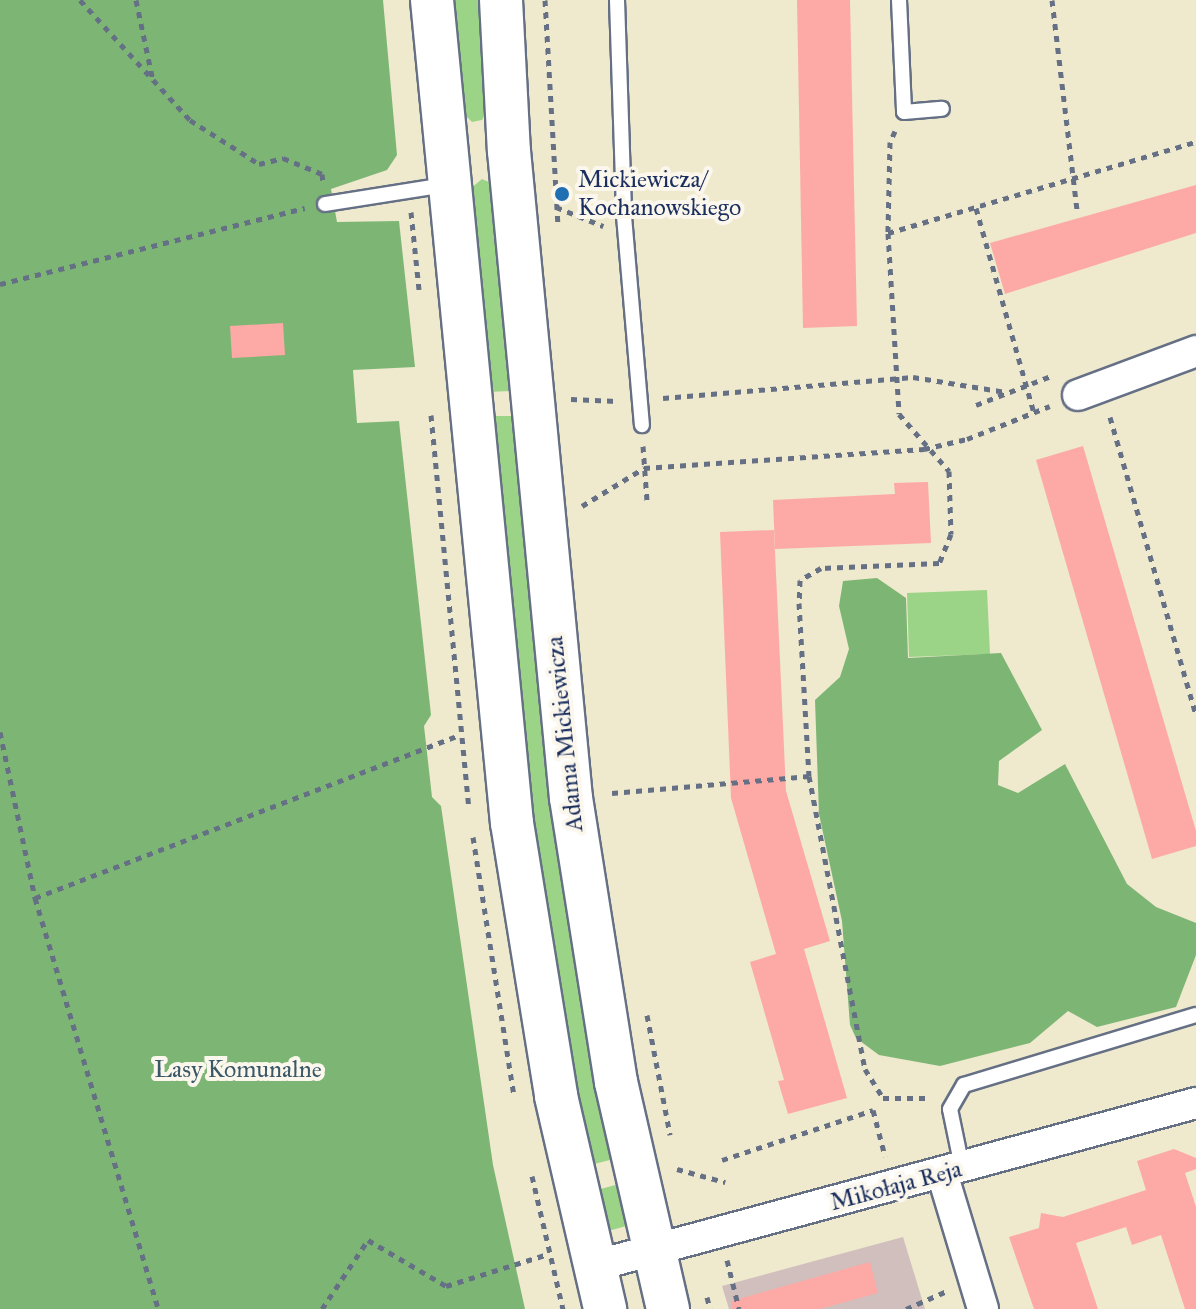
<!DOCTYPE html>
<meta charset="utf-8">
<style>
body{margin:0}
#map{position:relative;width:1196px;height:1309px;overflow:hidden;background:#efe9cd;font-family:"IM FELL Great Primer",serif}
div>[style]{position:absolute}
.industrial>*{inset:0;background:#d1bfbd}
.green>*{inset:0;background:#9cd487}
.forest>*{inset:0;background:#7db674}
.building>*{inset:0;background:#fdaaa6}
.path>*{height:5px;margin-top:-2.5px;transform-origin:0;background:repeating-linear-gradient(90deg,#657085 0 6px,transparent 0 12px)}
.roads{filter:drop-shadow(2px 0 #657085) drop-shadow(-2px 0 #657085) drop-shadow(0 2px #657085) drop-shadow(0 -2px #657085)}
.lane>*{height:14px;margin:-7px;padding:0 7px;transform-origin:7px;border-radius:7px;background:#fff}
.street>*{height:30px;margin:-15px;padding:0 15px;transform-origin:15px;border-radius:15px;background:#fff}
.secondary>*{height:42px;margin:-21px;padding:0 21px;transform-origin:21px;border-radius:21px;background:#fff}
.dots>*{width:22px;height:22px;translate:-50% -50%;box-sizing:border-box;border:4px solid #fbf7ec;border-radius:50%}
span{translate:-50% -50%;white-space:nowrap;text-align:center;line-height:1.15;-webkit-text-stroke:8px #fbf7ec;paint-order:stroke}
.poi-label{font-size:24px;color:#1b2f5e}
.left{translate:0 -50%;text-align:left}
.street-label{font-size:24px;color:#1b2f5e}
.park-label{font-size:24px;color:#3b5868}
</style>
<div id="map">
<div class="industrial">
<i style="clip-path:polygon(903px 1237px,925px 1309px,729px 1309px,722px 1286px)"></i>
</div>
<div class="green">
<i style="clip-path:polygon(451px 0,483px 0,488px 109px,482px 120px,472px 122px,462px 112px)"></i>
<i style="clip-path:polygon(482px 179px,491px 183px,511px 391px,488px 392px,470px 189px)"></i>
<i style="clip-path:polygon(490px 416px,516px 416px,614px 1159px,590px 1165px,558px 1001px,526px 774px)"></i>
<i style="clip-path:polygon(987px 590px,990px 654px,909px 657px,907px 593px)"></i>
<i style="clip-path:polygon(619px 1184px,627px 1220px,626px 1226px,612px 1230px,605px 1226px,597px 1190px)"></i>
</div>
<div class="forest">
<i style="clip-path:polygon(0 0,383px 0,397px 155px,387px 170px,331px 189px,337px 222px,399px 221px,415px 367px,353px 370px,357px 423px,399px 421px,431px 715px,424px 726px,432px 797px,441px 806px,493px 1165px,525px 1309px,0 1309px)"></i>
<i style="clip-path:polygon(877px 578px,906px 598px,908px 658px,1001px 653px,1042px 730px,999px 761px,998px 785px,1018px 793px,1065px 764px,1127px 884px,1156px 907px,1196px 923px,1196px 955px,1176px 1007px,1097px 1027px,1068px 1011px,1030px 1043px,940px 1066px,879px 1055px,856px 1038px,850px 1025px,842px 921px,819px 814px,815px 700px,840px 677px,849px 649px,839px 606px,843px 581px)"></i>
</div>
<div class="building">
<i style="clip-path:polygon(797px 0,850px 0,857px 326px,803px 328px)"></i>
<i style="clip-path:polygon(1196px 185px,1196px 233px,1005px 294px,990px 243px)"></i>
<i style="clip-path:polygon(283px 323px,285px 355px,232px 358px,230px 326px)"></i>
<i style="clip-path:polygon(1083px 446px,1196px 831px,1196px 846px,1152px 859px,1036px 460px)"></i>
<i style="clip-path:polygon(928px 482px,931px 543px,775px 549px,773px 500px,895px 494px,894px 483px)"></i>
<i style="clip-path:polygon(774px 530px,786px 791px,830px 941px,804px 949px,847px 1098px,788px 1114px,778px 1081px,784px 1080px,750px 962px,776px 954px,731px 798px,720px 532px)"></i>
<i style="clip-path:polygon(1174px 1149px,1196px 1158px,1196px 1169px,1185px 1173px,1196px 1207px,1196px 1309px,1185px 1309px,1161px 1235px,1132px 1245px,1126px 1227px,1076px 1243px,1098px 1309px,1034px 1309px,1009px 1237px,1039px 1228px,1041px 1213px,1063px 1217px,1146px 1190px,1137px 1161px)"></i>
<i style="clip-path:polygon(870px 1262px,878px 1293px,820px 1309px,732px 1309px,731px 1301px)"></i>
</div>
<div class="path">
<i style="left:80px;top:0;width:163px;rotate:47.5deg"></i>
<i style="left:190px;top:120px;width:82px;rotate:32.5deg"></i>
<i style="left:259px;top:164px;width:25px;rotate:-14deg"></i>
<i style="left:283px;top:158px;width:42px;rotate:22.3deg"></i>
<i style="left:322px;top:174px;width:8px;rotate:83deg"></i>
<i style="left:136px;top:0;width:83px;rotate:78.1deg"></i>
<i style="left:545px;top:0;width:227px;rotate:86.7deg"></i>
<i style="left:1052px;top:0;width:211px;rotate:83.2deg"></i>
<i style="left:895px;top:131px;width:12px;rotate:114deg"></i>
<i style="left:890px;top:142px;width:91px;rotate:91.3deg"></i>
<i style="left:888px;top:233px;width:181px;rotate:86.5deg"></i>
<i style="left:899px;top:414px;width:76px;rotate:48.7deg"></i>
<i style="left:949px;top:471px;width:63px;rotate:88.2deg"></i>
<i style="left:951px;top:534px;width:31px;rotate:112deg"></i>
<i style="left:939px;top:563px;width:118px;rotate:177.6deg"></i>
<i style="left:821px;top:568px;width:24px;rotate:150deg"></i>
<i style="left:800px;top:580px;width:23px;rotate:92deg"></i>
<i style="left:799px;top:603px;width:173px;rotate:86.7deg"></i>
<i style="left:809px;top:776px;width:298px;rotate:79.2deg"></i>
<i style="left:865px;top:1069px;width:34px;rotate:58deg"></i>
<i style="left:883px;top:1098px;width:48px"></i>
<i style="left:556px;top:207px;width:51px;rotate:22deg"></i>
<i style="left:976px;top:208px;width:213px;rotate:74.2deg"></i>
<i style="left:411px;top:212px;width:78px;rotate:84.1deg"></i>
<i style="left:888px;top:233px;width:321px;rotate:-16.5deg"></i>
<i style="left:0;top:284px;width:314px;rotate:-14deg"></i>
<i style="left:663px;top:398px;width:251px;rotate:-4.8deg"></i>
<i style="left:913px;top:377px;width:94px;rotate:9.2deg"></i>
<i style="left:571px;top:399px;width:46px;rotate:2.5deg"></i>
<i style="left:976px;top:405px;width:80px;rotate:-21.1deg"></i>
<i style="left:431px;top:415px;width:394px;rotate:84.5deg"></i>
<i style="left:1110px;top:417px;width:310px;rotate:73.9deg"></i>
<i style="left:643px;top:446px;width:55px;rotate:85.8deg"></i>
<i style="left:582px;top:506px;width:73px;rotate:-31.5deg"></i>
<i style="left:644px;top:468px;width:281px;rotate:-3.9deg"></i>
<i style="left:924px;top:449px;width:44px;rotate:-13.1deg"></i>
<i style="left:967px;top:439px;width:89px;rotate:-21.7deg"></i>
<i style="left:0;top:732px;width:170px;rotate:78.1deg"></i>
<i style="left:35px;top:898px;width:429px;rotate:73.3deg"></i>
<i style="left:612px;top:793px;width:198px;rotate:-4.9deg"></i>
<i style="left:473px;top:837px;width:261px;rotate:81deg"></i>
<i style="left:35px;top:898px;width:455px;rotate:-21deg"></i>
<i style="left:647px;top:1015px;width:122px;rotate:79.1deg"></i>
<i style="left:722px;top:1160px;width:159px;rotate:-18.3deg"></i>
<i style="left:873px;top:1110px;width:48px;rotate:75.4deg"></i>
<i style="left:677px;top:1169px;width:50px;rotate:15.2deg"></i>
<i style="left:532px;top:1176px;width:137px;rotate:76.9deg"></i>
<i style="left:727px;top:1260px;width:50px;rotate:76.2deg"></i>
<i style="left:707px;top:1297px;width:12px;rotate:76deg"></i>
<i style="left:322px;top:1309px;width:83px;rotate:-56.3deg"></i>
<i style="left:368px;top:1240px;width:91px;rotate:30.5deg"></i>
<i style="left:446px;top:1286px;width:107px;rotate:-17.4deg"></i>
<i style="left:906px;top:1309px;width:45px;rotate:-23.7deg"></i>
</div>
<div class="roads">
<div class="lane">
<i style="left:617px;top:0;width:216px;rotate:88.1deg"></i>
<i style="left:624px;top:216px;width:210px;rotate:85.1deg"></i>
<i style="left:899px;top:0;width:112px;rotate:87.4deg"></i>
<i style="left:904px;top:112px;width:38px;rotate:-5deg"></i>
<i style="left:325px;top:204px;width:121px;rotate:-9deg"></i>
<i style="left:962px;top:1167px;width:59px;rotate:-101.7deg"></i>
<i style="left:950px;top:1109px;width:28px;rotate:-60deg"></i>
<i style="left:964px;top:1085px;width:242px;rotate:-16.8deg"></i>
</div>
<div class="street">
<i style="left:1078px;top:395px;width:126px;rotate:-20.4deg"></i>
<i style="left:942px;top:1173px;width:142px;rotate:73.2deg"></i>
<i style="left:594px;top:1266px;width:624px;rotate:-15.15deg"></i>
</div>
<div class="secondary">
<i style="left:432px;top:0;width:827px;rotate:84.45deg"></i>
<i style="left:512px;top:823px;width:277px;rotate:80.8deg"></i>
<i style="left:556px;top:1096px;width:219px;rotate:77deg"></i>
<i style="left:501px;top:0;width:151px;rotate:87deg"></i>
<i style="left:509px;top:151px;width:650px;rotate:84.53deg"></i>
<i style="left:571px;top:798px;width:288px;rotate:81deg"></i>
<i style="left:616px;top:1082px;width:233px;rotate:77.1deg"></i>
</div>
</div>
<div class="dots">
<i style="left:562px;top:194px;background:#1f6fb2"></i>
</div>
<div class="poi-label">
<span class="left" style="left:578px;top:194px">Mickiewicza/<br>Kochanowskiego</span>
</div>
<div class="street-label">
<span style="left:565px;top:734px;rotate:-96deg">Adama Mickiewicza</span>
<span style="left:896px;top:1186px;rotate:-15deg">Mikołaja Reja</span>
</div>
<div class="park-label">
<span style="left:238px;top:1070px">Lasy Komunalne</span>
</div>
</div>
